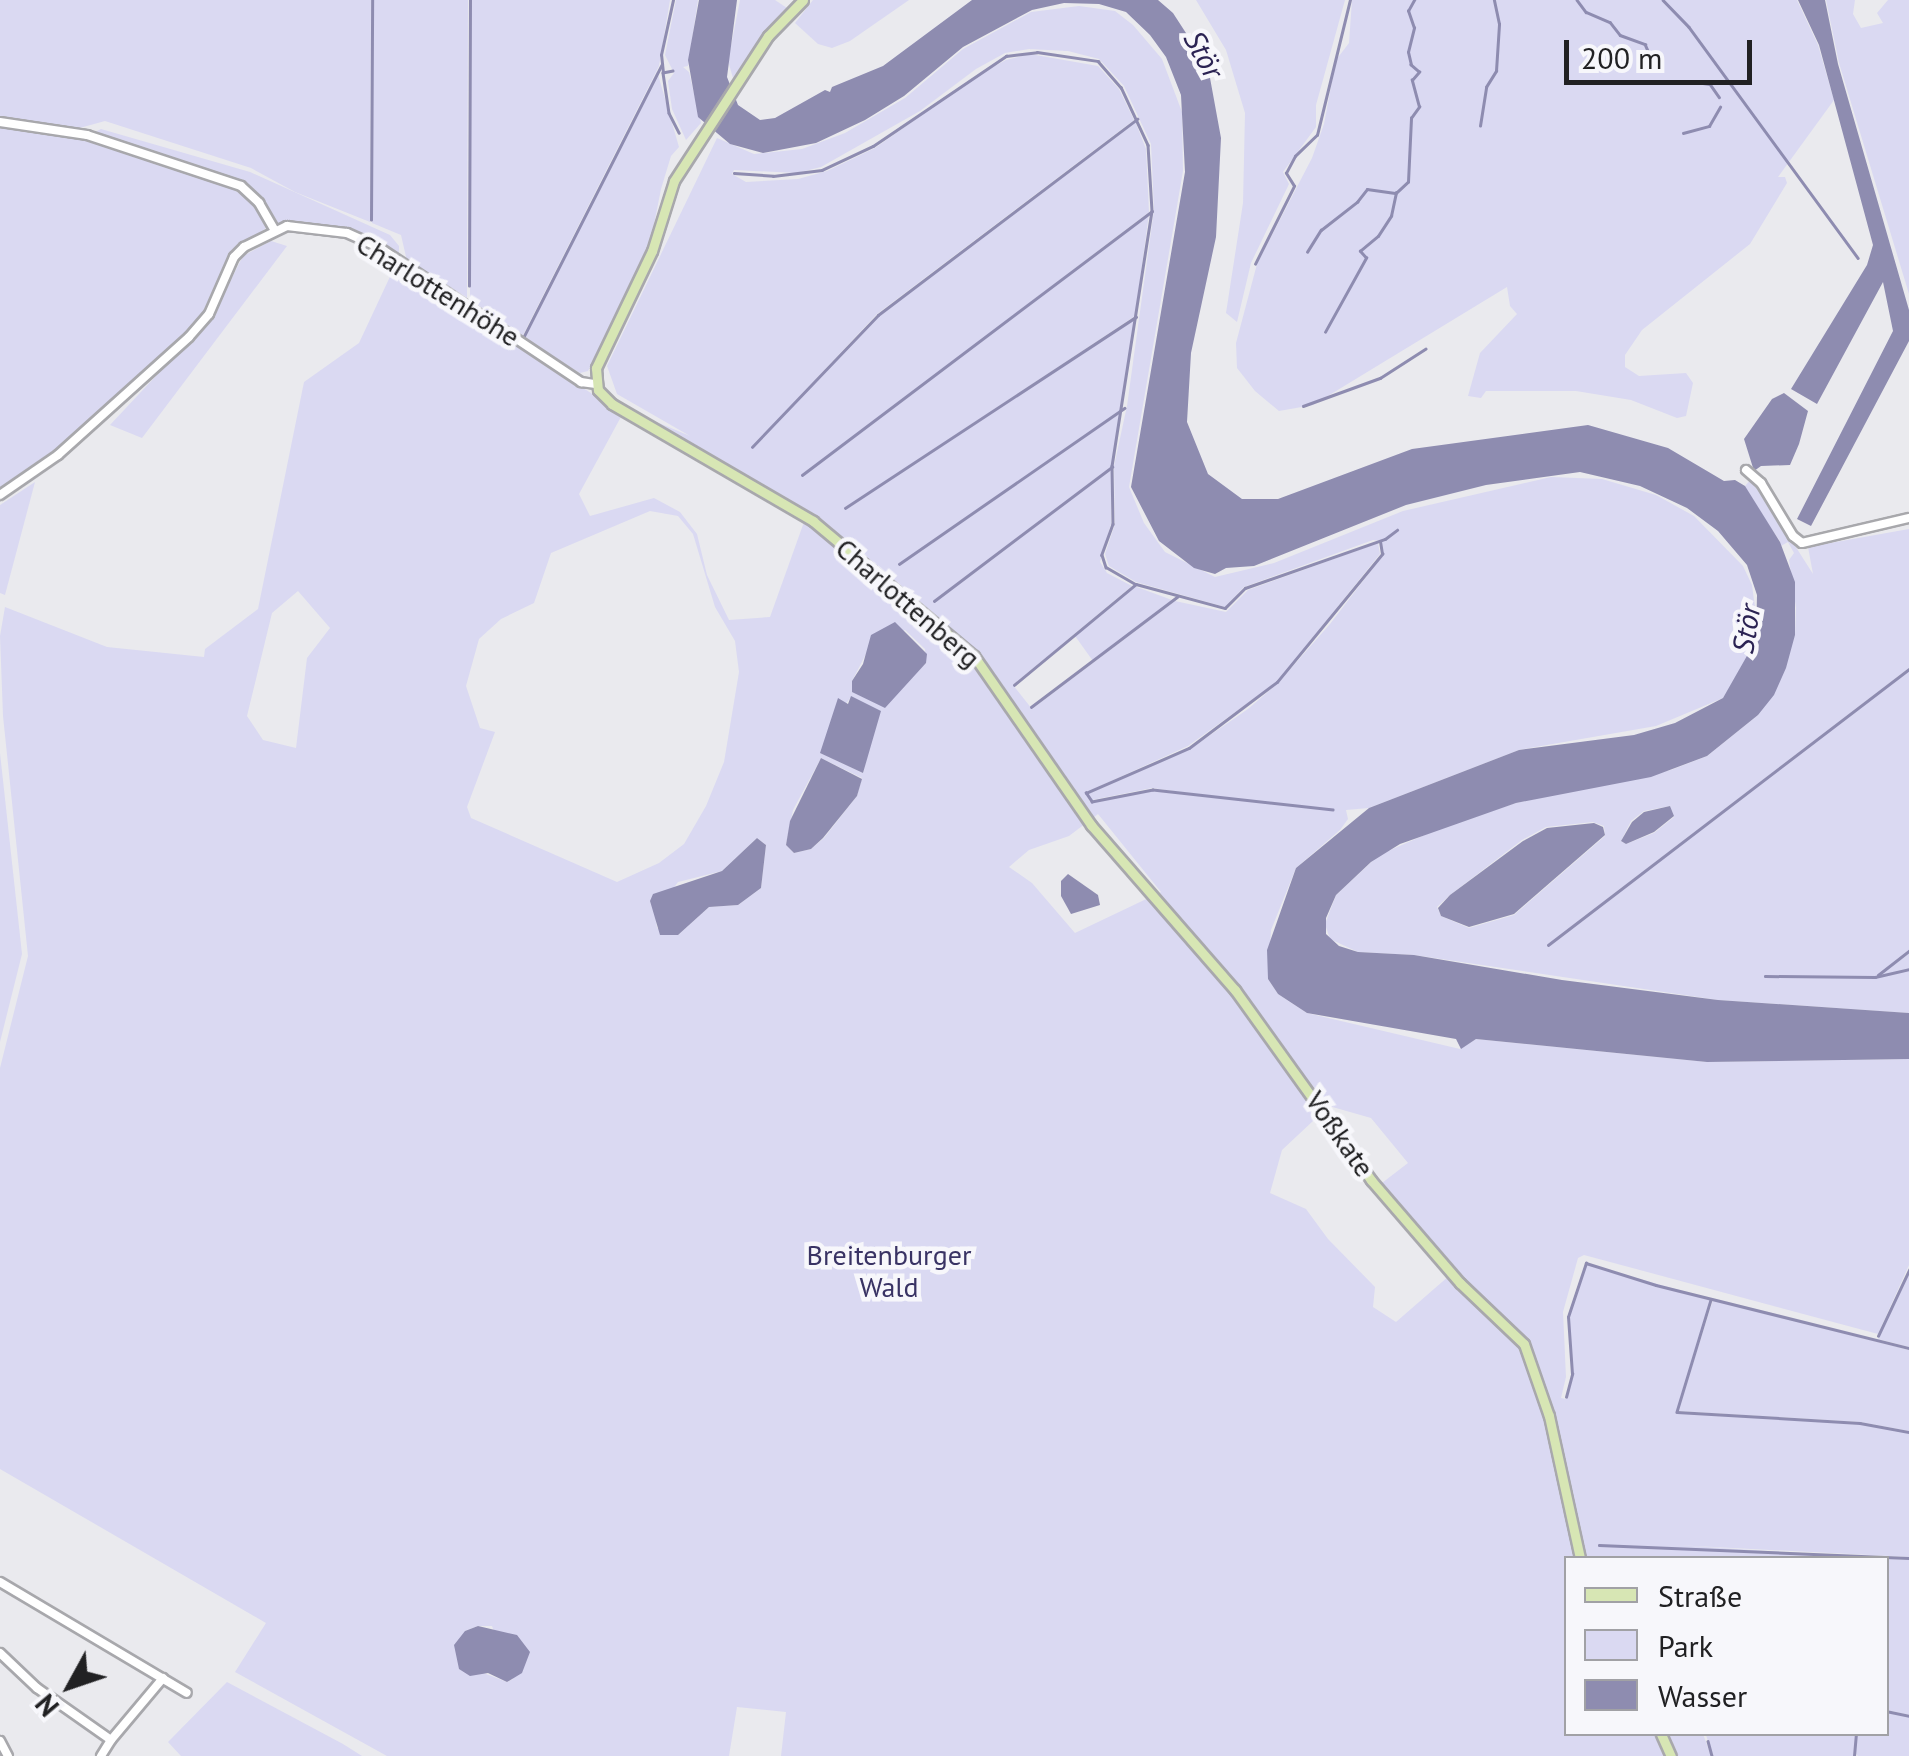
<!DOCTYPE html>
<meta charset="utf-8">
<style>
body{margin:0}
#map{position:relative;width:1909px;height:1756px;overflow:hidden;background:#eaeaee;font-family:"PT Sans",sans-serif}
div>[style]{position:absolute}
.green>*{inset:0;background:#dad9f2}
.water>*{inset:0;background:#8e8cb0}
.stream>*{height:2.5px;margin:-1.25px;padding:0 1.25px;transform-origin:1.25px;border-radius:1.25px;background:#8e8cb0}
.roads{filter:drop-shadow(2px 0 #a8a8ac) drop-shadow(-2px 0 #a8a8ac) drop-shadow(0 2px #a8a8ac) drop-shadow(0 -2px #a8a8ac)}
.minor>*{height:8px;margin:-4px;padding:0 4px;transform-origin:4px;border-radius:4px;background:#fff}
.major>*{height:9px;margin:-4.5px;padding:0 4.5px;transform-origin:4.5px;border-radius:4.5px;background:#d7e6b4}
span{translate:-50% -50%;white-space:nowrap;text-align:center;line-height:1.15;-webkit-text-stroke:9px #f7f7fb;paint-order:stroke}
.street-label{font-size:28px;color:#212123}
.park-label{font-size:28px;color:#393364}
.water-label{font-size:30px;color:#2b2353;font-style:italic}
.legend{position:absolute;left:1564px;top:1556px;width:325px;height:180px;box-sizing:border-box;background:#f7f7fb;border:2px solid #a1a1a5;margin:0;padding:12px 18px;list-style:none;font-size:30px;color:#212123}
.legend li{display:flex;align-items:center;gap:20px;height:50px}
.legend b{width:50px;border:2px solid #a1a1a5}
.north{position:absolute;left:20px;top:1636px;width:100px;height:100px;-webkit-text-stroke:8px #f7f7fb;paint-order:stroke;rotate:230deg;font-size:28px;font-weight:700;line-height:40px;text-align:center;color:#212123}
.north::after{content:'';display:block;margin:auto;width:35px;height:45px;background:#212123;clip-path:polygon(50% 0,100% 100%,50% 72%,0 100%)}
.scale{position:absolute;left:1564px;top:40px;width:188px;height:45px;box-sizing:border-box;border:5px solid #212123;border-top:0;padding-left:12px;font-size:30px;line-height:35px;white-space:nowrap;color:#212123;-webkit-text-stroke:8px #f7f7fb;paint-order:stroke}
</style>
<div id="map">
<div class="green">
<i style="clip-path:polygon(0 0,371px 0,370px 222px,295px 192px,251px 168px,105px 121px,76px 129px,0 119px)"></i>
<i style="clip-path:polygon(373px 0,468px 0,467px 301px,407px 261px,401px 235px,372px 223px)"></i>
<i style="clip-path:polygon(470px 0,670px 0,659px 66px,521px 339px,470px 303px)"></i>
<i style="clip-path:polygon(676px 0,698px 0,688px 66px,683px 67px,689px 72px,701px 123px,686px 140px,672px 109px,668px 81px,674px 73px,665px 55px)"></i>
<i style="clip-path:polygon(740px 0,775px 0,787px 8px,733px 78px,728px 61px)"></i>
<i style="clip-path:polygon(813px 0,909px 0,850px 41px,832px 48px,818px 44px,795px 23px)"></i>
<i style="clip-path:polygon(1196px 0,1345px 0,1316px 105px,1316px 127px,1283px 172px,1289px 184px,1251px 263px,1237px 322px,1226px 313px,1243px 203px,1245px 113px,1226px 50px)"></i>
<i style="clip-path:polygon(1352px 0,1797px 0,1818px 45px,1834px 100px,1778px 177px,1785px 177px,1787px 183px,1750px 244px,1642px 330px,1625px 355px,1625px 367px,1639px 376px,1686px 373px,1693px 383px,1686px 416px,1677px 418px,1631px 400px,1576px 391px,1486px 391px,1481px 398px,1468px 396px,1480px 353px,1517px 314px,1510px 306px,1507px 287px,1313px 405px,1279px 411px,1255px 391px,1237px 368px,1236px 343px,1257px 264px,1312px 158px,1324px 124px,1336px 60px,1349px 43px)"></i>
<i style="clip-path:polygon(1826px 0,1855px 0,1853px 14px,1861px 28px,1883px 23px,1877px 13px,1888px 0,1909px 0,1909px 294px,1839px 63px)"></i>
<i style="clip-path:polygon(evenodd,1079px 6px,1115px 11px,1133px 25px,1162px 59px,1182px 112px,1183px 171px,1129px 487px,1144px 523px,1165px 552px,1215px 577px,1274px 563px,1403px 511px,1551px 477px,1602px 479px,1656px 495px,1694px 516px,1743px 566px,1752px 585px,1757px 622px,1749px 658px,1723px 698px,1656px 726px,1519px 750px,1369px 808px,1346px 810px,1348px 819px,1340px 830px,1296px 868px,1271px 930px,1268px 979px,1278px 994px,1307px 1013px,1460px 1049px,1476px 1039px,1707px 1062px,1909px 1059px,1909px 1265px,1878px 1334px,1584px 1255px,1578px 1258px,1563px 1312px,1566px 1377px,1561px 1398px,1566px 1399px,1572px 1374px,1569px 1316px,1586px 1264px,1711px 1299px,1677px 1413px,1860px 1424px,1909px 1433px,1909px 1557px,1675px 1545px,1909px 1560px,1909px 1715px,1887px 1710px,1886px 1558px,1566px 1558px,1566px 1734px,1703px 1734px,1711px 1756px,781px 1756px,786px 1712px,737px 1707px,729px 1756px,387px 1756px,235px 1672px,266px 1623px,0 1469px,0 1068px,28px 956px,3px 716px,0 636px,5px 607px,107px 647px,204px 657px,205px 649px,258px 609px,304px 382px,359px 343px,395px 266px,597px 397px,690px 436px,617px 394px,607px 366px,717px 138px,754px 154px,802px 149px,845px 133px,905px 98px,963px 49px,1031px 12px,1079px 6px,1029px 49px,1068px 51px,1099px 59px,1124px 86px,1151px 144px,1154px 210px,1127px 406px,1114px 466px,1115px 524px,1105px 554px,1109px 566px,1136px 582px,1225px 607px,1244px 587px,1373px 540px,1381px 541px,1383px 555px,1330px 624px,1278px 683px,1248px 709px,1190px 749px,1088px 794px,1092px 800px,1152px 788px,1236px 800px,1152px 791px,1091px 803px,1085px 793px,1188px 746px,1277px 682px,1380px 554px,1378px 543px,1248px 590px,1226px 612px,1175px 601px,1032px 709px,1013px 685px,1132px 586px,1107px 573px,1100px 562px,1111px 524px,1111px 468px,1052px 512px,1111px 467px,1136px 318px,889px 479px,1135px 316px,1149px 214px,806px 473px,1149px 212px,1146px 149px,1135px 121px,878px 316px,751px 448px,877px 314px,1134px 120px,1119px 89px,1098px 66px,1030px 54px,1006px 60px,980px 74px,875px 148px,827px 171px,798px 179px,746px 182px,732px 174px,734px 170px,797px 173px,821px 167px,920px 111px,976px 69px,1005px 53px,1029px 49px,1079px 6px,622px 415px,694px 451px,804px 522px,770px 617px,729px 620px,707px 575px,697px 534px,680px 512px,654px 498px,590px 516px,579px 494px,622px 415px,1079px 6px,650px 511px,678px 516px,693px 534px,715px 607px,735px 641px,739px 672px,724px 762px,706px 806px,684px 844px,659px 863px,617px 882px,471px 818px,467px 807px,495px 732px,480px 728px,466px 686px,479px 639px,501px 619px,534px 603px,551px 553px,650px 511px,1079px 6px,298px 591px,330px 628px,307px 658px,296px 748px,263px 740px,247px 716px,272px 613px,298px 591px,1079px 6px,905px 630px,925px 649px,926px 663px,889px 701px,852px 681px,867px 652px,905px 630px,1079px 6px,851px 697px,877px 716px,863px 773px,821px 753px,830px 726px,851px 697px,1079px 6px,821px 758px,862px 778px,857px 796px,824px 838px,811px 849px,794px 853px,786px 845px,793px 810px,821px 758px,1079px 6px,1098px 814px,1161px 892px,1075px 933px,1032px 883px,1009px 867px,1029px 850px,1069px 836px,1098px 814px,1079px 6px,757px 838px,766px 845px,761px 888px,738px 905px,709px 907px,678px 935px,657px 928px,655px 913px,678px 882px,722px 871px,757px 838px,1079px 6px,1329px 1106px,1371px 1118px,1408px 1163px,1382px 1183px,1457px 1269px,1396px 1322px,1373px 1307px,1375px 1287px,1328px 1239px,1306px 1209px,1270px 1193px,1282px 1150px,1329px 1106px,1079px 6px,478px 1626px,492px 1626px,513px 1679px,507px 1682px,481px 1672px,465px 1631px,478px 1626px)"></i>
<i style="clip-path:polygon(657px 71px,679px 147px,671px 156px,661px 189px,648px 255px,588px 371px,580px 373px,523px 340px)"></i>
<i style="clip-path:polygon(0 127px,88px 139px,230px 188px,251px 199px,266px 228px,230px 256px,203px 312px,186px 334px,50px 455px,0 491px)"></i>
<i style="clip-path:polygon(101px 129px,250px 172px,390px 235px,399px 246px,399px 257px,342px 227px,278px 223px,263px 200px,242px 182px,93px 133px)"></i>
<i style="clip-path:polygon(271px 241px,287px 246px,142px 438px,110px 425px,213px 315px,243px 256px)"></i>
<i style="clip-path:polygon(evenodd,1752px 478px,1813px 574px,1808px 547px,1909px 529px,1909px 668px,1551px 942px,1909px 671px,1909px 1013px,1718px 1000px,1414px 955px,1358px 952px,1330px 939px,1325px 924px,1336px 895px,1379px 855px,1452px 823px,1516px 803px,1671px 770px,1707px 756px,1758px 715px,1795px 635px,1796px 608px,1789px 560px,1794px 553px,1788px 542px,1779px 547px,1780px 541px,1748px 495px,1745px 486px,1752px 478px,1670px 806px,1674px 817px,1654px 833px,1626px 844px,1621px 841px,1631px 821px,1644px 811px,1670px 806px,1752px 478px,1593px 822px,1604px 826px,1605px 836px,1514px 915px,1469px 928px,1441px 916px,1437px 907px,1450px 895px,1522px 840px,1546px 827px,1593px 822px)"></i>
<i style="clip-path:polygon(35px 482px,5px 595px,0 593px,0 505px)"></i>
<i style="clip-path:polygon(1134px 586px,1172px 600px,1093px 661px,1075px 636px)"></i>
<i style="clip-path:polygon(0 753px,22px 954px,0 1042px)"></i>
<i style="clip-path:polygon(1909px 1271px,1909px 1347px,1878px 1339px)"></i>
<i style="clip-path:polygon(1713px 1300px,1909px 1350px,1909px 1431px,1860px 1422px,1678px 1411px)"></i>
<i style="clip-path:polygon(227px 1682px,343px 1744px,362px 1756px,181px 1756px,168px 1742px)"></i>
<i style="clip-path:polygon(1887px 1712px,1909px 1717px,1909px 1756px,1858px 1756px,1854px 1752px,1853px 1756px,1713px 1756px,1706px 1735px,1886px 1734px)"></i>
</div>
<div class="water">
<i style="clip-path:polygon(699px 0,737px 0,727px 77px,738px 105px,760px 120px,775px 118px,825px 90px,830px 92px,832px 87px,883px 66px,972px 0,1158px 0,1173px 13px,1208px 67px,1221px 138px,1216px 237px,1191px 353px,1187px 422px,1208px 474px,1242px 499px,1278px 499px,1412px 449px,1588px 425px,1668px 448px,1724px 481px,1735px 480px,1745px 486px,1780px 542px,1795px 582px,1795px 635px,1786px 668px,1774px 695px,1758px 715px,1707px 756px,1651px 777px,1516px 803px,1400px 844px,1371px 862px,1336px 895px,1326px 918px,1326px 934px,1339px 946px,1358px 952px,1414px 955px,1562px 980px,1718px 1000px,1909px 1013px,1909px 1059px,1707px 1062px,1476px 1039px,1461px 1049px,1456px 1039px,1307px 1013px,1278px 994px,1268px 979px,1267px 950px,1296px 868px,1369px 808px,1519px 750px,1634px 735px,1675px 723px,1723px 698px,1756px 640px,1757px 595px,1747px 565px,1718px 531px,1687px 508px,1640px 486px,1580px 472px,1486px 485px,1406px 505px,1254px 566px,1226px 568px,1215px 574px,1194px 568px,1159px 541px,1131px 487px,1185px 172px,1181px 95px,1166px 57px,1150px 35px,1126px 12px,1099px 4px,1064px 3px,1032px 10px,963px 47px,904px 96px,865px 120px,816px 143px,763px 153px,730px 144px,698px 117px,688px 60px)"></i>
<i style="clip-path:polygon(1798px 0,1825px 0,1838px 64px,1909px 310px,1909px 341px,1811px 526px,1797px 519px,1893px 331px,1883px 282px,1817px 404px,1791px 389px,1867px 265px,1873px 245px,1819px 45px)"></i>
<i style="clip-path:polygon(1784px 393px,1808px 411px,1799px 444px,1790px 465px,1761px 466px,1754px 471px,1744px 439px,1772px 399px)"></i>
<i style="clip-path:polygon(895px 622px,927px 654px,926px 663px,885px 708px,852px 692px,852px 681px,863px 664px,871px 635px)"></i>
<i style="clip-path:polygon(851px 696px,881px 711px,863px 773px,820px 753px,838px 698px,848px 704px)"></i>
<i style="clip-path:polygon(821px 758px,862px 779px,857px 796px,823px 838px,811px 849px,794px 853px,786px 845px,790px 821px)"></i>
<i style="clip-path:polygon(1670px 806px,1674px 816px,1654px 832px,1626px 844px,1621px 841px,1632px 822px,1644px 812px)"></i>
<i style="clip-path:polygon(1594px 823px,1603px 827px,1605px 835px,1514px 914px,1469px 927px,1441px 916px,1438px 908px,1450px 895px,1523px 841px,1547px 828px)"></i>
<i style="clip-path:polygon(757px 838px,766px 845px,761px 888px,738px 905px,709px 907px,678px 935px,660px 935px,650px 901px,653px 894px,722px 871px)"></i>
<i style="clip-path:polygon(1068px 874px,1098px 895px,1100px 905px,1071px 914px,1061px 896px,1061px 881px)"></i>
<i style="clip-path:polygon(478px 1626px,517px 1635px,530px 1652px,522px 1673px,507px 1682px,488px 1673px,470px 1676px,459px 1669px,454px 1645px,465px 1631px)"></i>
</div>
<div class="stream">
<i style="left:1577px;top:0;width:15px;rotate:53deg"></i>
<i style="left:1586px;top:12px;width:26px;rotate:23deg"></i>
<i style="left:1610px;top:22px;width:16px;rotate:52deg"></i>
<i style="left:1620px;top:35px;width:27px;rotate:20deg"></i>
<i style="left:1645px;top:44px;width:12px;rotate:66deg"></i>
<i style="left:1663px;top:0;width:37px;rotate:46deg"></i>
<i style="left:1689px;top:27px;width:286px;rotate:53.8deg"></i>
<i style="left:673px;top:71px;width:10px;rotate:169deg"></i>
<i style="left:663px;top:73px;width:40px;rotate:81.5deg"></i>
<i style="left:669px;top:113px;width:22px;rotate:63deg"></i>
<i style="left:663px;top:73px;width:18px;rotate:-96deg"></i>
<i style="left:661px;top:55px;width:56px;rotate:-77.7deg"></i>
<i style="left:1688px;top:81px;width:22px;rotate:8deg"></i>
<i style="left:1710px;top:84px;width:16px;rotate:55deg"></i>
<i style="left:1480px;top:126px;width:39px;rotate:-81deg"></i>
<i style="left:1486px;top:87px;width:19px;rotate:-58deg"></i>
<i style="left:1496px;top:71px;width:47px;rotate:-86.3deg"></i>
<i style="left:1499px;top:24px;width:25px;rotate:-102deg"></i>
<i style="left:1683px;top:133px;width:27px;rotate:-15deg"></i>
<i style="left:1709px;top:126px;width:22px;rotate:-60deg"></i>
<i style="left:734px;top:173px;width:39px;rotate:4deg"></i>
<i style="left:773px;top:176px;width:49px;rotate:-7deg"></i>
<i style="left:822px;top:170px;width:56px;rotate:-25.2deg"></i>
<i style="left:873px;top:146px;width:161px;rotate:-34.1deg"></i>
<i style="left:1006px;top:56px;width:31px;rotate:-7deg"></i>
<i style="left:1037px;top:52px;width:62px;rotate:8.4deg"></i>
<i style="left:1098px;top:61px;width:35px;rotate:49deg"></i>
<i style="left:1121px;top:87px;width:64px;rotate:65deg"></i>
<i style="left:1148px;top:145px;width:66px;rotate:86.5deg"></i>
<i style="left:1152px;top:211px;width:258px;rotate:98.9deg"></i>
<i style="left:1112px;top:466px;width:58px;rotate:89deg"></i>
<i style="left:1113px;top:524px;width:33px;rotate:110deg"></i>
<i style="left:1102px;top:555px;width:13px;rotate:72deg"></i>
<i style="left:1106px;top:567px;width:34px;rotate:30deg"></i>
<i style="left:1136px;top:584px;width:92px;rotate:15.1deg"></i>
<i style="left:1225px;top:608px;width:28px;rotate:-45deg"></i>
<i style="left:1245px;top:588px;width:148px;rotate:-19.3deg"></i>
<i style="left:1385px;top:539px;width:15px;rotate:-37deg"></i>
<i style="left:371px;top:220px;width:220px;rotate:-89.7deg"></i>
<i style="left:1307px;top:252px;width:26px;rotate:-58deg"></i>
<i style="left:1321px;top:230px;width:46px;rotate:-37.9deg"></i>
<i style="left:1357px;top:202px;width:16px;rotate:-52deg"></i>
<i style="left:1367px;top:189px;width:28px;rotate:8deg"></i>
<i style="left:1255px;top:264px;width:87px;rotate:-63.4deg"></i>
<i style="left:1294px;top:186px;width:15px;rotate:-122deg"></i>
<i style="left:1286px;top:173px;width:19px;rotate:-62deg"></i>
<i style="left:1295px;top:156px;width:30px;rotate:-44deg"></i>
<i style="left:1317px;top:135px;width:139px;rotate:-76.3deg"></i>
<i style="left:469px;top:286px;width:286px;rotate:-89.8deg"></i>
<i style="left:1325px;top:332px;width:85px;rotate:-61deg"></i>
<i style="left:1366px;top:258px;width:9px;rotate:-131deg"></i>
<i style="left:1360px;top:251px;width:23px;rotate:-40deg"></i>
<i style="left:1378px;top:236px;width:24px;rotate:-57deg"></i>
<i style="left:1391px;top:216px;width:24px;rotate:-78deg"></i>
<i style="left:1396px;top:193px;width:16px;rotate:-43deg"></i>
<i style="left:1408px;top:182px;width:64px;rotate:-87.3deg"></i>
<i style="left:1411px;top:118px;width:14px;rotate:-54deg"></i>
<i style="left:1419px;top:107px;width:28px;rotate:-105deg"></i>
<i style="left:1412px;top:80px;width:11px;rotate:-49deg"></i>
<i style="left:1419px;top:72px;width:11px;rotate:-139deg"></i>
<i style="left:1411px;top:65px;width:13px;rotate:-103deg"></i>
<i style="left:1408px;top:52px;width:25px;rotate:-76deg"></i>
<i style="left:1414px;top:28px;width:18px;rotate:-109deg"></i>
<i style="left:1408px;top:11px;width:13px;rotate:-61deg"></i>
<i style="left:523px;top:338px;width:307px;rotate:-63.1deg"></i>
<i style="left:1303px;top:406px;width:82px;rotate:-20deg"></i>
<i style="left:1380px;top:378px;width:54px;rotate:-32.8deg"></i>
<i style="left:752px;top:447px;width:182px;rotate:-46.3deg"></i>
<i style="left:878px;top:315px;width:325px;rotate:-37.1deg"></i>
<i style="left:802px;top:475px;width:438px;rotate:-37deg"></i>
<i style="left:845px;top:508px;width:348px;rotate:-33.3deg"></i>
<i style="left:899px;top:564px;width:274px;rotate:-34.7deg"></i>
<i style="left:934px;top:601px;width:223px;rotate:-37deg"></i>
<i style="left:1014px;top:685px;width:158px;rotate:-39.6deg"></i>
<i style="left:1031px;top:707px;width:183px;rotate:-37deg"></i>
<i style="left:1333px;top:810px;width:181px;rotate:-173.7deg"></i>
<i style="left:1153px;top:790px;width:62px;rotate:168.9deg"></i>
<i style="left:1092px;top:802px;width:11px;rotate:-124deg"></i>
<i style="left:1086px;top:793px;width:112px;rotate:-23.6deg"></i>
<i style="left:1189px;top:748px;width:110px;rotate:-36.9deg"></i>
<i style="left:1277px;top:682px;width:166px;rotate:-50.6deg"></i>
<i style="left:1382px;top:554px;width:12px;rotate:-99deg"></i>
<i style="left:1548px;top:945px;width:454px;rotate:-37.4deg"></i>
<i style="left:1878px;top:975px;width:39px;rotate:-38deg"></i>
<i style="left:1765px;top:976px;width:110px;rotate:0.5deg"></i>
<i style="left:1875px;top:977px;width:35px;rotate:-13deg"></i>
<i style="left:1711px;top:1300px;width:117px;rotate:106.9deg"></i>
<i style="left:1677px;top:1412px;width:183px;rotate:3.4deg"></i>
<i style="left:1860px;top:1423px;width:50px;rotate:10.4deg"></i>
<i style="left:1878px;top:1336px;width:73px;rotate:-64.8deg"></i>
<i style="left:1566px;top:1397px;width:24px;rotate:-75deg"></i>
<i style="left:1572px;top:1374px;width:57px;rotate:-94deg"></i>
<i style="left:1568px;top:1317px;width:57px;rotate:-71.6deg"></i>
<i style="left:1586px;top:1263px;width:73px;rotate:17.4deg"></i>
<i style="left:1656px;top:1285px;width:261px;rotate:14deg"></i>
<i style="left:1599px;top:1545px;width:310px;rotate:2.4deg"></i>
<i style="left:1886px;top:1711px;width:24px;rotate:12deg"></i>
<i style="left:1708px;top:1741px;width:16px;rotate:75deg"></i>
<i style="left:1854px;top:1756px;width:22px;rotate:-85deg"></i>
</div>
<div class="roads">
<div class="minor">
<i style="left:0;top:122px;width:88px;rotate:8.5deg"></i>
<i style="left:87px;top:135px;width:162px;rotate:18.3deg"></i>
<i style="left:241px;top:186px;width:25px;rotate:43deg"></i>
<i style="left:259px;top:203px;width:32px;rotate:60deg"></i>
<i style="left:1746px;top:470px;width:20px;rotate:41deg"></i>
<i style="left:1761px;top:483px;width:62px;rotate:58.9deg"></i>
<i style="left:1793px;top:536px;width:11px;rotate:38deg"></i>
<i style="left:1802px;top:543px;width:110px;rotate:-13.2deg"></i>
<i style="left:0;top:495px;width:70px;rotate:-34.6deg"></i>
<i style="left:58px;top:455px;width:176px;rotate:-42deg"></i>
<i style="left:189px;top:337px;width:30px;rotate:-49deg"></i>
<i style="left:209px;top:314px;width:62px;rotate:-66.3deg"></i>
<i style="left:234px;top:257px;width:14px;rotate:-45deg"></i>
<i style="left:244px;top:247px;width:48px;rotate:-26deg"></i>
<i style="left:287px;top:226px;width:60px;rotate:6.7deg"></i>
<i style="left:347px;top:233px;width:36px;rotate:24deg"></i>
<i style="left:380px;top:248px;width:242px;rotate:33.7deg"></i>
<i style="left:581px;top:382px;width:15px;rotate:8deg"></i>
<i style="left:0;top:1582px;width:217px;rotate:30.7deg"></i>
<i style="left:0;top:1653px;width:51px;rotate:43.4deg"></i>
<i style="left:37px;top:1688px;width:90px;rotate:35.1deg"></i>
<i style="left:111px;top:1740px;width:81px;rotate:-50deg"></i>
<i style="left:0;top:1741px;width:17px;rotate:62deg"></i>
<i style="left:101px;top:1756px;width:19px;rotate:-58deg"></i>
</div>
<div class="major">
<i style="left:803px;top:0;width:50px;rotate:134.2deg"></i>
<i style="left:768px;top:36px;width:173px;rotate:123deg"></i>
<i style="left:674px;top:181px;width:73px;rotate:107.4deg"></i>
<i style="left:652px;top:251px;width:130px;rotate:115.6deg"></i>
<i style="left:596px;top:368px;width:22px;rotate:85deg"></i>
<i style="left:598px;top:390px;width:20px;rotate:45deg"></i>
<i style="left:612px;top:404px;width:233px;rotate:30.2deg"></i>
<i style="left:813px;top:521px;width:210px;rotate:40deg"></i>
<i style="left:974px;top:656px;width:206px;rotate:55.3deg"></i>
<i style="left:1091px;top:825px;width:219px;rotate:48.9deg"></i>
<i style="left:1235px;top:990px;width:234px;rotate:54.4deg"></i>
<i style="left:1371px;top:1180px;width:136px;rotate:49.2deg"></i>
<i style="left:1460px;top:1283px;width:88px;rotate:43.6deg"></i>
<i style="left:1524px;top:1344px;width:76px;rotate:70.9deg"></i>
<i style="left:1549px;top:1416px;width:145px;rotate:77.7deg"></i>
<i style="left:1661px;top:1734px;width:24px;rotate:66deg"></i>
</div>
</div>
<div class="street-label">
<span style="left:438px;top:290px;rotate:32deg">Charlottenhöhe</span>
<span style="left:908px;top:603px;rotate:41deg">Charlottenberg</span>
<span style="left:1340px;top:1134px;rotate:55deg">Voßkate</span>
</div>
<div class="park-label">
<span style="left:889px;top:1271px">Breitenburger<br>Wald</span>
</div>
<div class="water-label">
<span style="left:1204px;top:54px;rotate:61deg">Stör</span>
<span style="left:1746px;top:629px;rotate:-81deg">Stör</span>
</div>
<ul class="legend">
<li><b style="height:12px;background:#d7e6b4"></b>Straße</li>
<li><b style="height:28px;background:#dad9f2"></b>Park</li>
<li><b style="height:28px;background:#8e8cb0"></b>Wasser</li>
</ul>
<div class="north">N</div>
<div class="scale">200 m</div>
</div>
